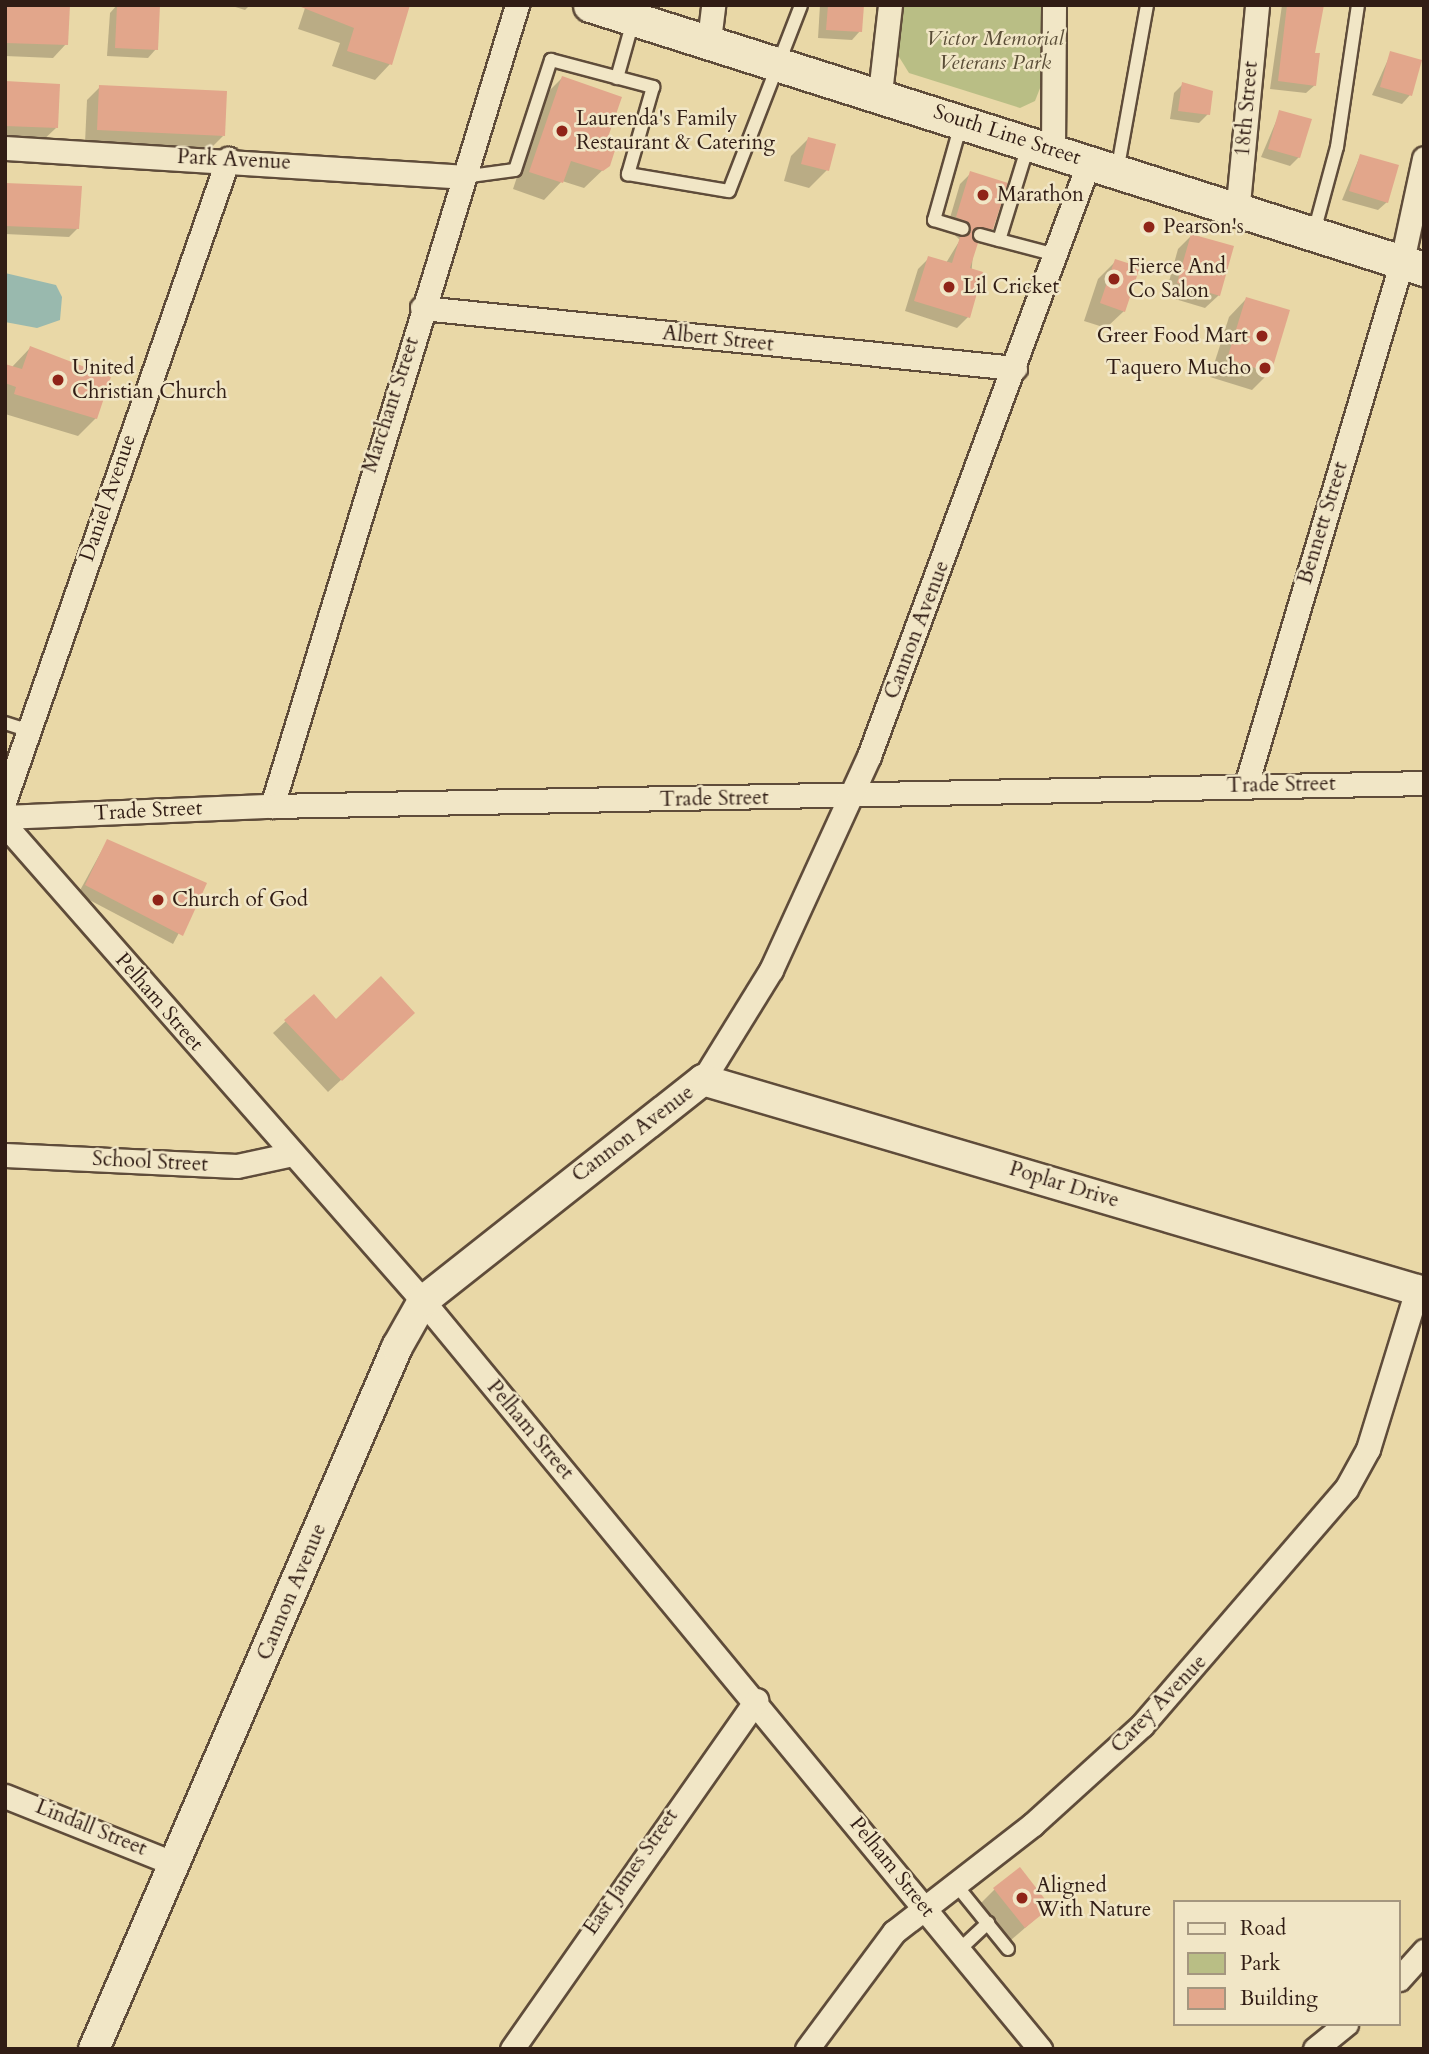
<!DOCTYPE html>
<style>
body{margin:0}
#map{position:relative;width:1429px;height:2054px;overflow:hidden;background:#e9d8a7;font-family:Cardo,serif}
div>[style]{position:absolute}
.green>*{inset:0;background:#b9be85}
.water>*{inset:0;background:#99b9ae}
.shadow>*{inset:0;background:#0003}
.building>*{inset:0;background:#e2a68b}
.roads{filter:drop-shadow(2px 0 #5f4c3a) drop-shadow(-2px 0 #5f4c3a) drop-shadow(0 2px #5f4c3a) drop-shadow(0 -2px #5f4c3a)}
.service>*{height:12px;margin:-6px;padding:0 6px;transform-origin:6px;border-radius:6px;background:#f1e6c6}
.minor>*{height:23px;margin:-11.5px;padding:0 11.5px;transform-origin:11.5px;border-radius:11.5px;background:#f1e6c6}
.tertiary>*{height:30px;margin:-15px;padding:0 15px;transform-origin:15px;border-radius:15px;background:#f1e6c6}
.secondary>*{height:33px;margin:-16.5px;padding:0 16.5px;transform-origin:16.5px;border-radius:16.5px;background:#f1e6c6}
.dots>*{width:19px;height:19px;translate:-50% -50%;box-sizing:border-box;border:4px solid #f1e6c6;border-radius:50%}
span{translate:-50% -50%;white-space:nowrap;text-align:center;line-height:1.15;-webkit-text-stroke:5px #f1e6c6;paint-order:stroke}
.park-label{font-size:21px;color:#5a4d37;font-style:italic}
.street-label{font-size:21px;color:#311d15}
.poi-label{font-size:21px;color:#311d15}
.left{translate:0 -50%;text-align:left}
.right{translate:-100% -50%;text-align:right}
.frame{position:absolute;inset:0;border:7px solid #311d15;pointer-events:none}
.legend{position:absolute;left:1173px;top:1900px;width:228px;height:126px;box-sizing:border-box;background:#f1e6c6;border:2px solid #a4967f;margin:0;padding:9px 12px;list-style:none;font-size:21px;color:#311d15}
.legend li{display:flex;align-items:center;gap:14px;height:35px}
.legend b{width:35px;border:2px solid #a4967f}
</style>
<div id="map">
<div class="green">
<i style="clip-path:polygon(901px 5px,1042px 5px,1042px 83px,1035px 101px,1020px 108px,909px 73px,896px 52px)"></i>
</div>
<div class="water">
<i style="clip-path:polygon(5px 273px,56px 285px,62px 297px,60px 320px,37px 328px,5px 322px)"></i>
</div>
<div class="shadow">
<i style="clip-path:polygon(5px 5px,66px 44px,53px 58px,5px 56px)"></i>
<i style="clip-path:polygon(117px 5px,156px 49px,148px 58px,107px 56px,110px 13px)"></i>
<i style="clip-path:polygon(229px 5px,250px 5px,245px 10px)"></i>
<i style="clip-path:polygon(306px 5px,409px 5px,390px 64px,375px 80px,332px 66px,340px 43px,298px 29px)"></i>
<i style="clip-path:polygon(820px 5px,862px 5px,860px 31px,852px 40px,818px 38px)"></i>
<i style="clip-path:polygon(1282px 5px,1323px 5px,1312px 54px,1315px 85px,1306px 93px,1270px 89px)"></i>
<i style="clip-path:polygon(1391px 53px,1410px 95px,1402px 104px,1372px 95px)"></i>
<i style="clip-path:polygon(562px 78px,605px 141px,608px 165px,584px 188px,562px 181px,544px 200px,513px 189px,544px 96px)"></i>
<i style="clip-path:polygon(5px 83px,56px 128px,38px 145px,5px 144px)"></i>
<i style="clip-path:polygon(1183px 84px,1208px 114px,1199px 123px,1170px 119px,1174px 93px)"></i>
<i style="clip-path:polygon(100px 87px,223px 136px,210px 149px,85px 143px,87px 100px)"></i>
<i style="clip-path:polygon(1280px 112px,1299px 157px,1290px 166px,1261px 157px)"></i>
<i style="clip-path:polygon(808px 139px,827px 170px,809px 188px,784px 181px,791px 156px)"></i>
<i style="clip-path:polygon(1360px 156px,1387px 202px,1378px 210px,1342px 200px)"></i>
<i style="clip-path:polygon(971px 173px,992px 228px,974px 240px,968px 317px,957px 328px,905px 311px,918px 269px,929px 258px,946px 263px,960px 240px,947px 228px,960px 184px)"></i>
<i style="clip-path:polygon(5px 185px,78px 228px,69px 237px,5px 234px)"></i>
<i style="clip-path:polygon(1191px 236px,1219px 295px,1205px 308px,1165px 296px,1178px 249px)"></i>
<i style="clip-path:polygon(1116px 261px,1124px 311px,1106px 328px,1084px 321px,1098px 279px)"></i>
<i style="clip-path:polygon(1246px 299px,1270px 372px,1252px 390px,1210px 377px,1229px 317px)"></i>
<i style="clip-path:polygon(30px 348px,96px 418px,78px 436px,5px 414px,5px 365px,12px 367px)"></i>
<i style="clip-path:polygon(107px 841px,205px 884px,173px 944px,78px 894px)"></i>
<i style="clip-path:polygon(286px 1021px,400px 1025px,328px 1092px,273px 1033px)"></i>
<i style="clip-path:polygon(995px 1889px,1049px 1907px,1011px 1940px,981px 1903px)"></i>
</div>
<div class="building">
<i style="clip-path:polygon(5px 5px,70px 5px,68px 45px,5px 43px)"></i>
<i style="clip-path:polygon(117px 5px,160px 5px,158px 50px,115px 48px)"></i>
<i style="clip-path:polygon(296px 5px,410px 5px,392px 65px,347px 51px,354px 28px)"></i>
<i style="clip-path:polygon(828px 5px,864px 5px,862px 32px,826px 30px)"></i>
<i style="clip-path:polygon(1287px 5px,1324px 5px,1315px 53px,1320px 53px,1316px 86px,1278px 81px)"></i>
<i style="clip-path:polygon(1390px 51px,1422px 60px,1412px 96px,1380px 87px)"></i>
<i style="clip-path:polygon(562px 76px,622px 97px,607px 140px,617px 144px,610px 166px,603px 171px,571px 161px,563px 183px,529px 172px)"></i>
<i style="clip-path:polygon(5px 81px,60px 84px,58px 128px,5px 126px)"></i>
<i style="clip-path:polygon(1182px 82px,1213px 91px,1210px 115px,1178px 111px)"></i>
<i style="clip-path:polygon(99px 85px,227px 91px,225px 136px,97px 130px)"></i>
<i style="clip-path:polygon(1279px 110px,1312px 119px,1300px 158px,1268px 149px)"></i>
<i style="clip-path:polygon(808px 137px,836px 144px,829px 171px,801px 164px)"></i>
<i style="clip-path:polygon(1360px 154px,1399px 165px,1388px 203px,1349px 191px)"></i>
<i style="clip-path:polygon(970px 171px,1008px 183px,993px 229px,972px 232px,978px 243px,970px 268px,983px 272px,970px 318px,914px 301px,928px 256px,952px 263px,960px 237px,971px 232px,969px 223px,956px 217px)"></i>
<i style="clip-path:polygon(5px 183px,82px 186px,79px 229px,5px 226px)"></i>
<i style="clip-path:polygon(1191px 234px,1234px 246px,1220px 296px,1177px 283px)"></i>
<i style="clip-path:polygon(1115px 259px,1140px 267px,1125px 312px,1100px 303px)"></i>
<i style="clip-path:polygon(1246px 297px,1290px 310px,1271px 373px,1227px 359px)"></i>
<i style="clip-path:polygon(30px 346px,111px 377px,97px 419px,14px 394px,16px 387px,5px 383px,5px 364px,22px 369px)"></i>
<i style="clip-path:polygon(107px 839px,207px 883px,183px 936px,85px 885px)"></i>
<i style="clip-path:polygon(381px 976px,415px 1013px,342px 1081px,284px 1020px,314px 994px,336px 1019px)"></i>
<i style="clip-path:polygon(1020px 1867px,1051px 1907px,1025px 1928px,993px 1888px)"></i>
</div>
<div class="roads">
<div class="service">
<i style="left:617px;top:78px;width:59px;rotate:-74.3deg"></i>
<i style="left:961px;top:124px;width:100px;rotate:105.7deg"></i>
<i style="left:934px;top:220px;width:30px;rotate:17deg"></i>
<i style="left:1028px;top:146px;width:98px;rotate:107.1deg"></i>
<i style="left:999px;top:240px;width:59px;rotate:14.7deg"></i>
<i style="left:1117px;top:172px;width:170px;rotate:-79.8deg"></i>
<i style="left:463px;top:177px;width:52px;rotate:-7.7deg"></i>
<i style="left:515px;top:170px;width:116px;rotate:-71.9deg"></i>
<i style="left:551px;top:60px;width:106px;rotate:14.8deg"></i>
<i style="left:653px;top:87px;width:91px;rotate:106deg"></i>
<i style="left:628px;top:174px;width:102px;rotate:9.6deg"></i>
<i style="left:729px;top:191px;width:199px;rotate:-68.8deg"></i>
<i style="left:1314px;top:232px;width:88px;rotate:-74.9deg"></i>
<i style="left:1337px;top:147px;width:144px;rotate:-81.6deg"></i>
<i style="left:980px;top:235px;width:20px;rotate:15deg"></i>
<i style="left:5px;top:723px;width:25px;rotate:18deg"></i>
<i style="left:957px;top:1886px;width:81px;rotate:51deg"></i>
<i style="left:959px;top:1950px;width:40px;rotate:-43deg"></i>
</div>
<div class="minor">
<i style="left:709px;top:40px;width:35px;rotate:-83deg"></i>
<i style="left:880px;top:93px;width:89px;rotate:-83.5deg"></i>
<i style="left:5px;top:148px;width:459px;rotate:3.6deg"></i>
<i style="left:1053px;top:150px;width:145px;rotate:-89.6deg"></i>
<i style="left:1237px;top:214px;width:210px;rotate:-84.5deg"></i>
<i style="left:422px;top:308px;width:596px;rotate:5.78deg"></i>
<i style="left:1246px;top:785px;width:547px;rotate:-73.42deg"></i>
<i style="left:1402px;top:261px;width:105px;rotate:-77.9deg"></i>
<i style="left:5px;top:799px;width:678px;rotate:-70.79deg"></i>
<i style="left:272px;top:806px;width:838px;rotate:-72.99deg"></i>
<i style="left:5px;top:817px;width:267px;rotate:-2.4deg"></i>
<i style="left:272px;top:806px;width:1152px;rotate:-1.14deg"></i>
<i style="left:5px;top:825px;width:633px;rotate:48.71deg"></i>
<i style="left:423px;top:1301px;width:970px;rotate:50.48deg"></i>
<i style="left:703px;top:1080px;width:129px;rotate:-58.3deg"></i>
<i style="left:771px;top:970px;width:235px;rotate:-65.4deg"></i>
<i style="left:869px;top:756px;width:633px;rotate:-69.68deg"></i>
<i style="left:5px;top:1155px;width:232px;rotate:2.7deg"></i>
<i style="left:237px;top:1166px;width:57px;rotate:-12.1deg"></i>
<i style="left:5px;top:1796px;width:183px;rotate:21.8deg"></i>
<i style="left:1399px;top:1979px;width:38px;rotate:-48deg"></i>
<i style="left:512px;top:2049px;width:426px;rotate:-55deg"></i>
<i style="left:807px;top:2049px;width:146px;rotate:-53.4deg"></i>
<i style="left:894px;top:1932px;width:176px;rotate:-37.8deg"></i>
<i style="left:1033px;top:1824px;width:147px;rotate:-42.2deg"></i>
<i style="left:1142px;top:1725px;width:312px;rotate:-49.2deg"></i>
<i style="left:1346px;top:1489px;width:46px;rotate:-61.2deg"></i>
<i style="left:1368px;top:1449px;width:166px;rotate:-72.9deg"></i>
<i style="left:1315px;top:2049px;width:40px;rotate:-39deg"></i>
</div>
<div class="tertiary">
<i style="left:94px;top:2049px;width:765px;rotate:-66.65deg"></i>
<i style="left:397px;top:1347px;width:53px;rotate:-60.5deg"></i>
<i style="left:423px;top:1301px;width:357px;rotate:-38.3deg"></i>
<i style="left:703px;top:1080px;width:752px;rotate:16.39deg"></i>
</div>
<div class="secondary">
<i style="left:590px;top:5px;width:875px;rotate:17.57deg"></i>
</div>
</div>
<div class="dots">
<i style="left:562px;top:131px;background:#8f2418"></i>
<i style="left:983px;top:195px;background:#8f2418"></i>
<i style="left:1149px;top:227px;background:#8f2418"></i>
<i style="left:1114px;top:279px;background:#8f2418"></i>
<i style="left:949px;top:287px;background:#8f2418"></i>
<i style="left:1262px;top:336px;background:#8f2418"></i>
<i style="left:1265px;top:368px;background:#8f2418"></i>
<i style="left:58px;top:380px;background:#8f2418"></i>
<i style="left:158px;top:900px;background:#8f2418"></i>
<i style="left:1022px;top:1898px;background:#8f2418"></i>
</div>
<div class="park-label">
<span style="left:995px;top:51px">Victor Memorial<br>Veterans Park</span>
</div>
<div class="street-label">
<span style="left:1247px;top:109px;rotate:-85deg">18th Street</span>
<span style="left:1007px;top:135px;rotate:18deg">South Line Street</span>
<span style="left:234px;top:160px;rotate:3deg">Park Avenue</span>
<span style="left:718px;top:339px;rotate:6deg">Albert Street</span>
<span style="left:391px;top:405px;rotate:-72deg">Marchant Street</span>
<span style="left:108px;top:498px;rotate:-71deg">Daniel Avenue</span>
<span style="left:1323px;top:523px;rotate:-73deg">Bennett Street</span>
<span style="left:917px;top:630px;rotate:-69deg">Cannon Avenue</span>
<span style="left:1281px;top:785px;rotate:-1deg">Trade Street</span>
<span style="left:714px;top:799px;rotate:-1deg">Trade Street</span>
<span style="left:148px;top:811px;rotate:-3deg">Trade Street</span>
<span style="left:159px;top:1002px;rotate:49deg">Pelham Street</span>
<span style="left:633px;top:1134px;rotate:-37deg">Cannon Avenue</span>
<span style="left:150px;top:1162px;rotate:3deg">School Street</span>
<span style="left:1064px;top:1185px;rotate:17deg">Poplar Drive</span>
<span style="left:530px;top:1430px;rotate:50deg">Pelham Street</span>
<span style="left:292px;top:1592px;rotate:-67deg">Cannon Avenue</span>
<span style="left:1159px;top:1704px;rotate:-46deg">Carey Avenue</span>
<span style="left:91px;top:1828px;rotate:22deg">Lindall Street</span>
<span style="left:892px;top:1867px;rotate:51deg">Pelham Street</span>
<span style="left:631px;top:1872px;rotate:-55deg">East James Street</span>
</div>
<div class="poi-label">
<span class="left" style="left:576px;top:131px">Laurenda's Family<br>Restaurant &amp; Catering</span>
<span class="left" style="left:997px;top:195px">Marathon</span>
<span class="left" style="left:1163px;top:227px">Pearson's</span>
<span class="left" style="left:1128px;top:279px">Fierce And<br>Co Salon</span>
<span class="left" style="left:963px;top:287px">Lil Cricket</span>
<span class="right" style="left:1248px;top:336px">Greer Food Mart</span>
<span class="left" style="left:72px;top:380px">United<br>Christian Church</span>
<span class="right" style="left:1251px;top:368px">Taquero Mucho</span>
<span class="left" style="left:172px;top:900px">Church of God</span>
<span class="left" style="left:1036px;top:1898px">Aligned<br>With Nature</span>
</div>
<div class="frame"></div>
<ul class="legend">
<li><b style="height:9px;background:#f1e6c6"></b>Road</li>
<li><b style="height:19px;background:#b9be85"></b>Park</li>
<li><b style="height:19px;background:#e2a68b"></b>Building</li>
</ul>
</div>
